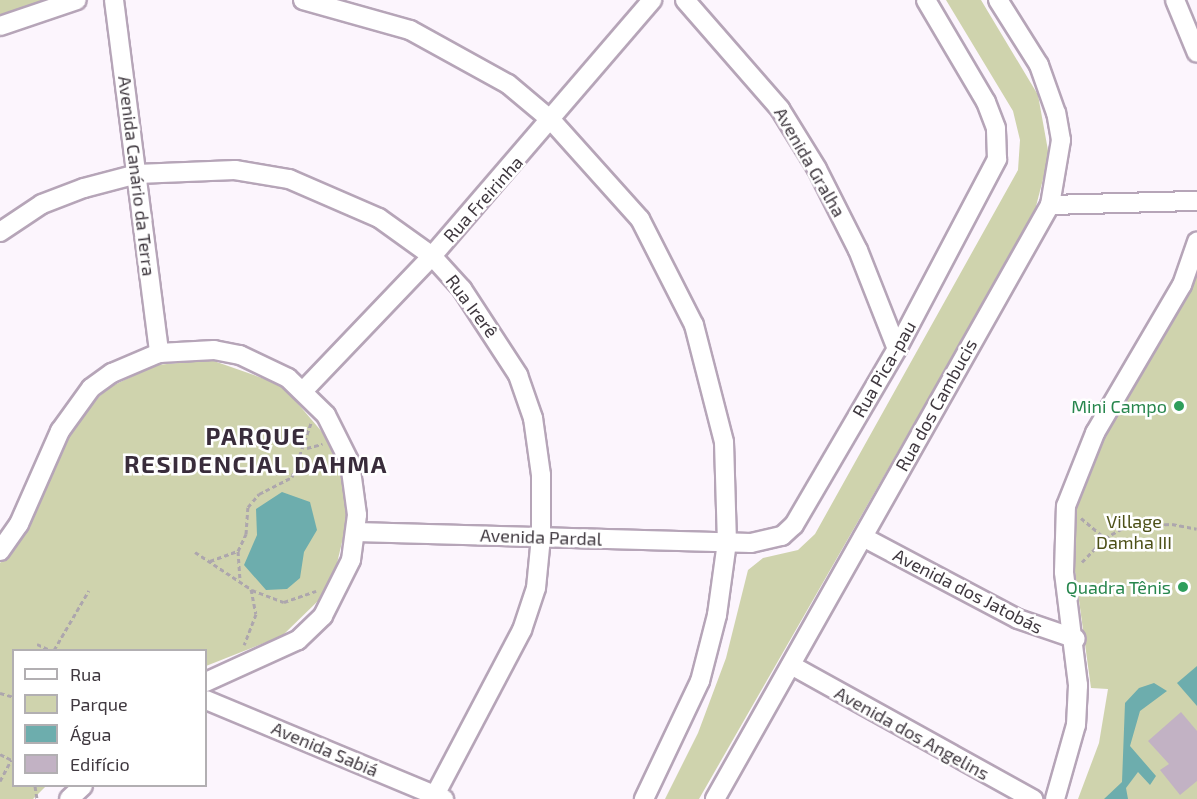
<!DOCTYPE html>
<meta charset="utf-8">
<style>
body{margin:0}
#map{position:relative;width:1197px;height:799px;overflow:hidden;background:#fcf5fd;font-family:"Exo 2",sans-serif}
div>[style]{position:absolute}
.green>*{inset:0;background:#cfd3ad}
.water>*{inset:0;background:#6dadad}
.building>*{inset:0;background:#c2b2c4}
.path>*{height:3px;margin-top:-1.5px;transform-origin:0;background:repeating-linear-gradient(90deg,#ada6ad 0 4.5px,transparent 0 7.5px)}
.roads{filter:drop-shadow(2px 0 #b6a5b8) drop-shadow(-2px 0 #b6a5b8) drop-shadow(0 2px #b6a5b8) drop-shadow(0 -2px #b6a5b8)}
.street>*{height:18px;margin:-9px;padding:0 9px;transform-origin:9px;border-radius:9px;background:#fff}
.dots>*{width:16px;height:16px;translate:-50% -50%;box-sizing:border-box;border:3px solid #fff;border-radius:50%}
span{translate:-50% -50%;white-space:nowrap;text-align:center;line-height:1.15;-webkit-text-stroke:5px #fff;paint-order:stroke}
.street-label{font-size:18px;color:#3f383f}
.leisure-label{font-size:18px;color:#27864d}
.right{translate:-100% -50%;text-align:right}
.park-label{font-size:18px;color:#4d5018}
.district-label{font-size:24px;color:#392c3b;font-weight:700;letter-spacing:1.5px}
.legend{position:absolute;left:12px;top:649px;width:195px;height:138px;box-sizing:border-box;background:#fff;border:2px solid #b2afb2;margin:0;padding:8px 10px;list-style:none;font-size:18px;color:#3f383f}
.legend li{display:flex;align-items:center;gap:12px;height:30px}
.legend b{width:30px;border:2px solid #b2afb2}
</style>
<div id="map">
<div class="green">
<i style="clip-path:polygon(0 0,52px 0,0 17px)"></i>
<i style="clip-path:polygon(946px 0,981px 0,1038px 95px,1049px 156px,1034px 214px,699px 799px,665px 799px,698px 733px,726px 658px,748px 570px,763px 558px,798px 550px,815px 534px,1018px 170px,1020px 140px,1013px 111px)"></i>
<i style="clip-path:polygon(1197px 267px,1197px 799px,1078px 799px,1099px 743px,1108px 689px,1091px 688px,1071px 542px,1074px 509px,1097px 448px)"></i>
<i style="clip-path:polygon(211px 360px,282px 385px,334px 446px,344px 472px,347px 521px,334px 576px,320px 599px,282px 636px,206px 666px,206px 650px,14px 650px,14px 786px,46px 786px,33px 799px,0 799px,0 563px,27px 529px,60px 445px,84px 410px,110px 387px,156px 365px)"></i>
</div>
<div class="water">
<i style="clip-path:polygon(282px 492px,310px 502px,317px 530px,304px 552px,300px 578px,287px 589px,266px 590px,244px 565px,257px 535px,256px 509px)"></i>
<i style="clip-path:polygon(1197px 666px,1197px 706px,1177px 683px)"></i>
<i style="clip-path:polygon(1154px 683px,1167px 691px,1140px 711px,1130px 746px,1156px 776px,1150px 785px,1138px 772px,1126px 788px,1128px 799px,1104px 799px,1122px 782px,1125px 703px,1139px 688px)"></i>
</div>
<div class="building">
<i style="clip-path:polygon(1181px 712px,1197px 731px,1197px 781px,1180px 795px,1160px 770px,1169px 764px,1148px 741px)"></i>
</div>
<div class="path">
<i style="left:307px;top:448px;width:16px;rotate:-15deg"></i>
<i style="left:1081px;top:518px;width:31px;rotate:40deg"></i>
<i style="left:238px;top:551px;width:27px;rotate:86deg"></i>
<i style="left:195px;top:552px;width:67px;rotate:33.5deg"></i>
<i style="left:251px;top:589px;width:25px;rotate:79deg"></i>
<i style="left:256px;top:614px;width:33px;rotate:111deg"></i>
<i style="left:210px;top:561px;width:30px;rotate:-20deg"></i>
<i style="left:238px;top:551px;width:19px;rotate:-65deg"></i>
<i style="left:246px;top:534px;width:27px;rotate:-86deg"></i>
<i style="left:248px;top:507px;width:17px;rotate:-50deg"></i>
<i style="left:259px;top:494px;width:37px;rotate:-27deg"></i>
<i style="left:292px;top:477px;width:57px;rotate:-70.6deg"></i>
<i style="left:1082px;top:562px;width:33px;rotate:-46deg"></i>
<i style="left:1105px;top:538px;width:25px;rotate:-29deg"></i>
<i style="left:1127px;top:526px;width:45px;rotate:-2.5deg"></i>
<i style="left:1172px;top:524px;width:25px;rotate:11deg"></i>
<i style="left:252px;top:590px;width:34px;rotate:21deg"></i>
<i style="left:284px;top:602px;width:34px;rotate:-19deg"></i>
<i style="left:37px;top:644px;width:14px;rotate:25deg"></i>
<i style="left:54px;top:650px;width:69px;rotate:-59.7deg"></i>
<i style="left:0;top:693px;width:15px;rotate:16deg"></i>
<i style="left:0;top:754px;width:16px;rotate:27deg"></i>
<i style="left:0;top:781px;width:24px;rotate:-62deg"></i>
<i style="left:35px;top:786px;width:13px;rotate:81deg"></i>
</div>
<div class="roads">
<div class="street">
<i style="left:114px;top:0;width:356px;rotate:82.7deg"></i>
<i style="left:303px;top:0;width:111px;rotate:15.7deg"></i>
<i style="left:410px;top:30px;width:112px;rotate:28.9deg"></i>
<i style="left:508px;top:84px;width:57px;rotate:40.1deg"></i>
<i style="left:552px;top:121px;width:132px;rotate:48.1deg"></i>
<i style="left:640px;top:219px;width:119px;rotate:63deg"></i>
<i style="left:694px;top:325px;width:121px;rotate:75.6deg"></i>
<i style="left:724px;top:442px;width:100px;rotate:88.3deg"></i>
<i style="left:727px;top:542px;width:74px;rotate:97.8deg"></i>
<i style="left:717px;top:615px;width:68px;rotate:104.4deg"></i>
<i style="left:700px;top:681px;width:131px;rotate:115.4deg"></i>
<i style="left:685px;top:0;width:145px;rotate:48.9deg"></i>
<i style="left:780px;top:109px;width:70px;rotate:58.3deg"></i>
<i style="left:817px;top:169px;width:91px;rotate:63.2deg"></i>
<i style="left:858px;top:250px;width:106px;rotate:68.5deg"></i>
<i style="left:1175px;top:0;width:57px;rotate:67.5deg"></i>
<i style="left:0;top:26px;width:81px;rotate:-18.7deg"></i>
<i style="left:1050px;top:205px;width:147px;rotate:-1.6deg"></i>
<i style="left:0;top:232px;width:50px;rotate:-33.7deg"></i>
<i style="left:42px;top:204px;width:45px;rotate:-20.9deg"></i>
<i style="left:84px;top:188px;width:55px;rotate:-14.8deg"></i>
<i style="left:137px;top:174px;width:98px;rotate:-2.3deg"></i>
<i style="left:235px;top:170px;width:55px;rotate:9.5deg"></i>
<i style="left:289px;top:179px;width:98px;rotate:23.4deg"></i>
<i style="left:379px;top:218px;width:65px;rotate:35.6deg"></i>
<i style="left:432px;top:256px;width:45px;rotate:47.7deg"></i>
<i style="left:462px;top:289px;width:103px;rotate:56.9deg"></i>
<i style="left:518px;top:375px;width:46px;rotate:70.8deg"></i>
<i style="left:533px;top:418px;width:58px;rotate:82deg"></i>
<i style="left:541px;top:475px;width:62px;rotate:90deg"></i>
<i style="left:541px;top:537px;width:51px;rotate:95.6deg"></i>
<i style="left:536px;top:588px;width:44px;rotate:108.4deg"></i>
<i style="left:522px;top:630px;width:187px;rotate:117.8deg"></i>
<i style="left:304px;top:390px;width:185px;rotate:-46.3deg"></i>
<i style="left:432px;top:256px;width:338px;rotate:-49.3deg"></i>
<i style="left:356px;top:532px;width:395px;rotate:1.6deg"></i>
<i style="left:751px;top:543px;width:32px;rotate:-13deg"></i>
<i style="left:782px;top:536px;width:16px;rotate:-43deg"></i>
<i style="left:794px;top:525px;width:204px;rotate:-59.7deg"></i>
<i style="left:897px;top:349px;width:215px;rotate:-62.2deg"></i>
<i style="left:997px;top:159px;width:31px;rotate:-92deg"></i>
<i style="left:996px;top:128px;width:28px;rotate:-111deg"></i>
<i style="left:986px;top:102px;width:118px;rotate:-120.5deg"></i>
<i style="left:863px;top:537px;width:175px;rotate:27.9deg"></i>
<i style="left:1018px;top:619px;width:61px;rotate:19deg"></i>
<i style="left:0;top:551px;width:33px;rotate:-55deg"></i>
<i style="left:19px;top:524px;width:102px;rotate:-66.2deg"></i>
<i style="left:60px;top:431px;width:53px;rotate:-54.2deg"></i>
<i style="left:91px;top:388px;width:26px;rotate:-36deg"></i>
<i style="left:112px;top:373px;width:51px;rotate:-23.1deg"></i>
<i style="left:159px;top:353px;width:55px;rotate:-3.1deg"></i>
<i style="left:214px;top:350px;width:26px;rotate:11deg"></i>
<i style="left:240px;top:355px;width:53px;rotate:25.6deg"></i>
<i style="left:288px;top:378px;width:53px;rotate:44.2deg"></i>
<i style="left:326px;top:415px;width:54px;rotate:63.4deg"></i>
<i style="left:350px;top:463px;width:52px;rotate:82.3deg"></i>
<i style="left:357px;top:515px;width:45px;rotate:97.6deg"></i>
<i style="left:351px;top:560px;width:63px;rotate:116.6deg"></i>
<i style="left:323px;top:616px;width:35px;rotate:136deg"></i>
<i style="left:298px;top:640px;width:101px;rotate:155.5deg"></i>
<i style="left:791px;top:665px;width:277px;rotate:29deg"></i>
<i style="left:206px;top:700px;width:258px;rotate:22.6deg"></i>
<i style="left:69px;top:799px;width:19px;rotate:-43deg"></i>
<i style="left:715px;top:799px;width:682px;rotate:-60.58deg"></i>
<i style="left:1050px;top:205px;width:66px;rotate:-80.4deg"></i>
<i style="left:1061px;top:140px;width:27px;rotate:-100deg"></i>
<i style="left:1056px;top:113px;width:51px;rotate:-109.5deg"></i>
<i style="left:1039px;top:65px;width:77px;rotate:-122.2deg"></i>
<i style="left:1055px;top:799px;width:77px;rotate:-74.2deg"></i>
<i style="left:1076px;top:725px;width:40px;rotate:-87.1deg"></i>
<i style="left:1078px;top:685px;width:114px;rotate:-97.1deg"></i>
<i style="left:1064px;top:572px;width:66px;rotate:-88.3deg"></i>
<i style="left:1066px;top:506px;width:79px;rotate:-68.3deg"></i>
<i style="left:1095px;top:433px;width:172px;rotate:-59.6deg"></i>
<i style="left:1182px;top:285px;width:46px;rotate:-70.8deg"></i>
</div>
</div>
<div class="dots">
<i style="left:1179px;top:406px;background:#2e9e5b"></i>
<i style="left:1183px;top:587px;background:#2e9e5b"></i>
</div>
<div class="street-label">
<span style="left:810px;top:162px;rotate:60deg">Avenida Gralha</span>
<span style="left:137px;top:176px;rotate:83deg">Avenida Canário da Terra</span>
<span style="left:483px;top:199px;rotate:-48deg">Rua Freirinha</span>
<span style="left:472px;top:306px;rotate:53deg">Rua Irerê</span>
<span style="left:884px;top:369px;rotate:-60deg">Rua Pica-pau</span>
<span style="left:936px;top:405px;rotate:-61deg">Rua dos Cambucis</span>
<span style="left:541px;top:537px;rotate:2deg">Avenida Pardal</span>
<span style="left:968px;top:591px;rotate:27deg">Avenida dos Jatobás</span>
<span style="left:912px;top:733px;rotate:29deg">Avenida dos Angelins</span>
<span style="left:325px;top:749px;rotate:23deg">Avenida Sabiá</span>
</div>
<div class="leisure-label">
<span class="right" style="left:1167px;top:406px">Mini Campo</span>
<span class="right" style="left:1171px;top:587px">Quadra Tênis</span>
</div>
<div class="park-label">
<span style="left:1134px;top:532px">Village<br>Damha III</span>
</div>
<div class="district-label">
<span style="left:256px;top:450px">PARQUE<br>RESIDENCIAL DAHMA</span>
</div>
<ul class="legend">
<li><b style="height:8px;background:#fff"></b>Rua</li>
<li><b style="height:16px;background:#cfd3ad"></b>Parque</li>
<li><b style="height:16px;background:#6dadad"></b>Água</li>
<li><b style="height:16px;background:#c2b2c4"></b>Edifício</li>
</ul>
</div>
